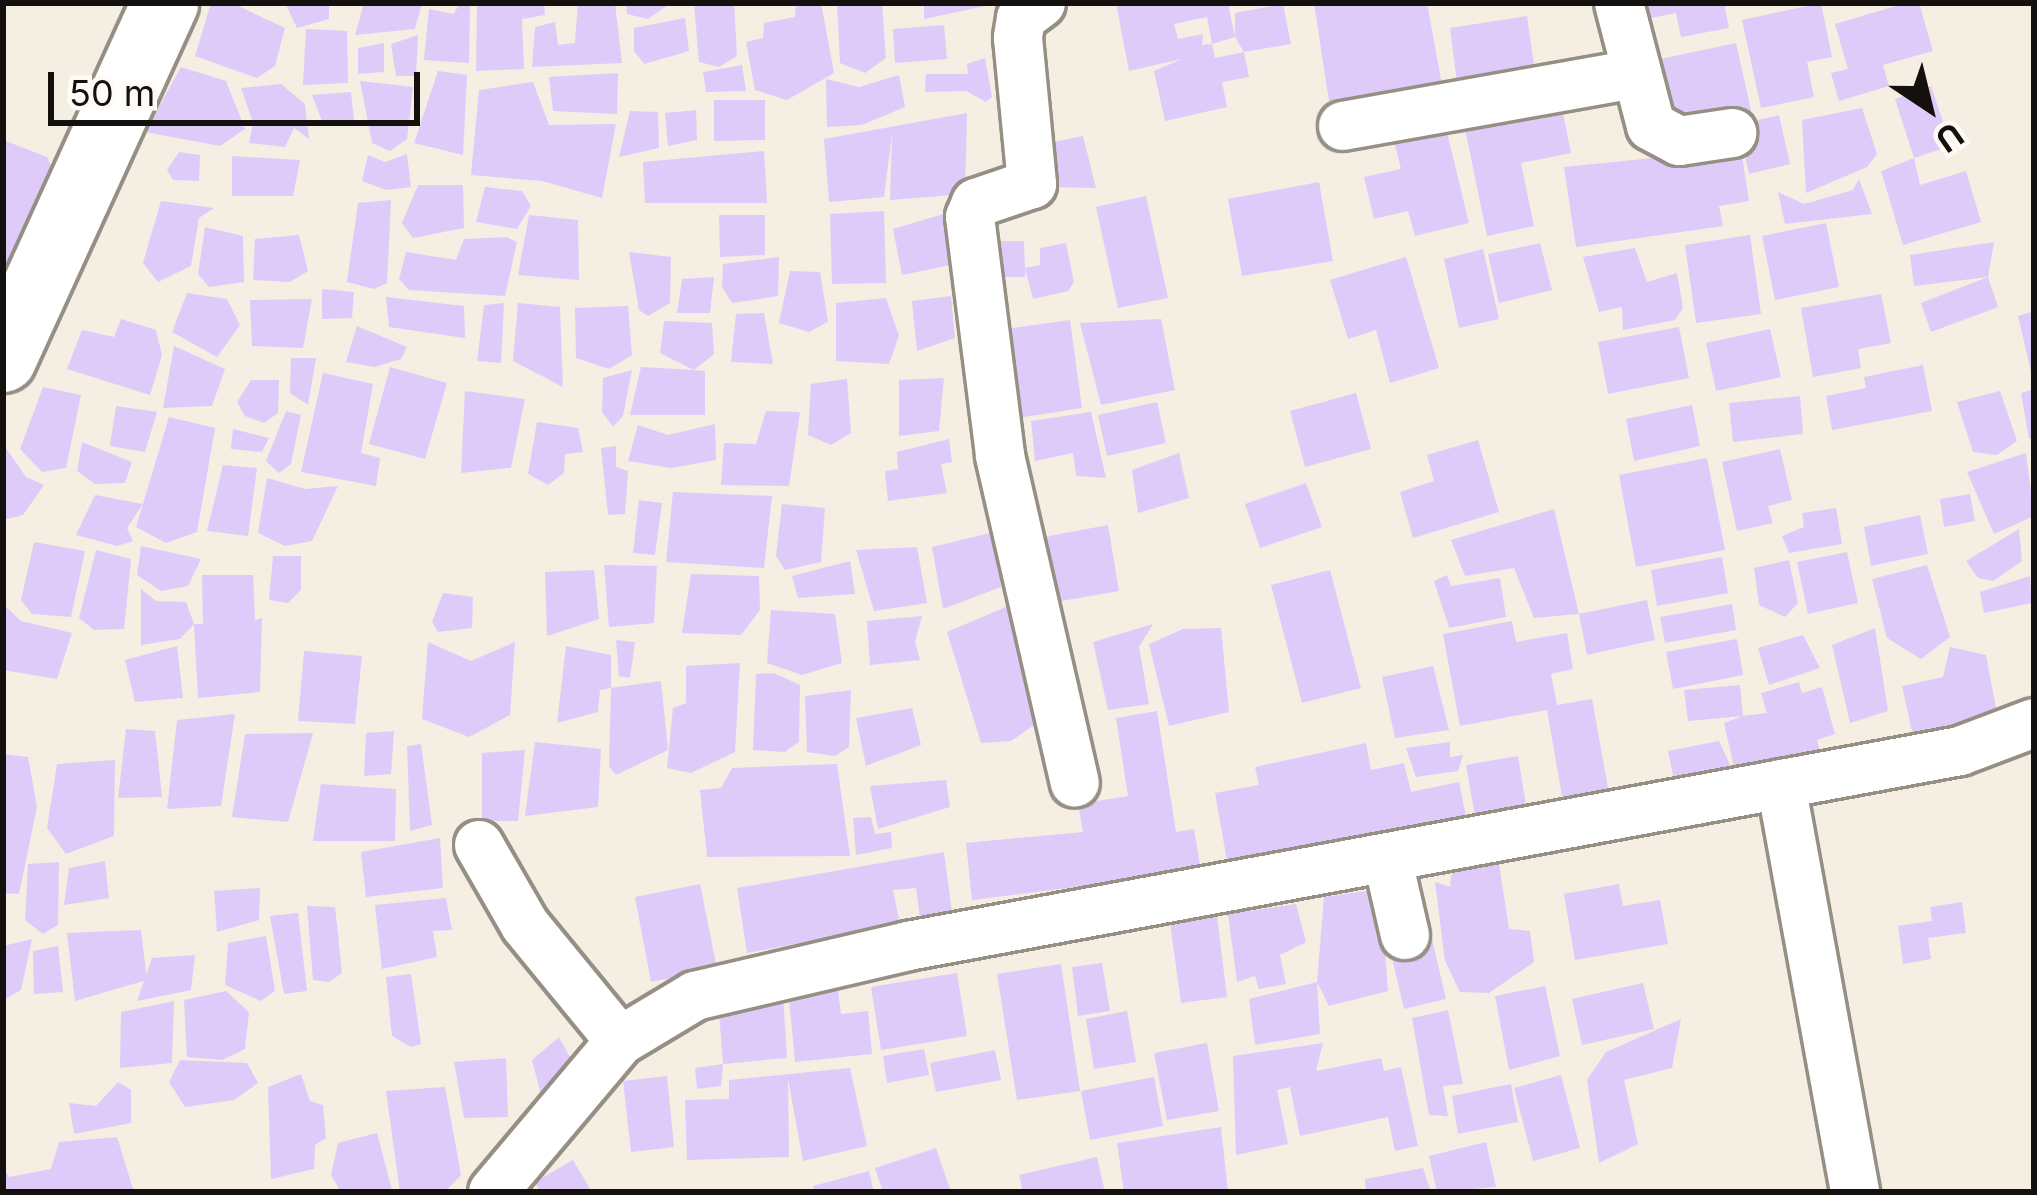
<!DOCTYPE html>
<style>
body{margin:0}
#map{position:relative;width:2037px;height:1195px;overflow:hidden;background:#f5eee2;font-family:Inter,sans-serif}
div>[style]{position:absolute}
.building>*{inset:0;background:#dfcbfa}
.roads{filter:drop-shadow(3px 0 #958f84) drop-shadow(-3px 0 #958f84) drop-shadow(0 3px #958f84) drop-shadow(0 -3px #958f84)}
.street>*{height:48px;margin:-24px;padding:0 24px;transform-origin:24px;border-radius:24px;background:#fff}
.secondary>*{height:66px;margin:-33px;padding:0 33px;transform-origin:33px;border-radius:33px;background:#fff}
span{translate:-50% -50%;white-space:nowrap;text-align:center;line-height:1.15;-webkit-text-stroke:12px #fefbf7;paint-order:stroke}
.frame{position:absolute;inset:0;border:6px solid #13100d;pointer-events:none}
.north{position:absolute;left:1869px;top:48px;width:120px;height:120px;-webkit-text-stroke:9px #fefbf7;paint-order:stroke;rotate:145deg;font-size:33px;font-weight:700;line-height:48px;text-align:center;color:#13100d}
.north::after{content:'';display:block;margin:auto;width:42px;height:54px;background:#13100d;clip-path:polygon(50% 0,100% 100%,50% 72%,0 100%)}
.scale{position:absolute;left:48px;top:72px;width:372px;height:54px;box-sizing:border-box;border:6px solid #13100d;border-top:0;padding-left:15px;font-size:36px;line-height:42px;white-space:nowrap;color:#13100d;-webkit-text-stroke:9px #fefbf7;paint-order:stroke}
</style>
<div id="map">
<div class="building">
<i style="clip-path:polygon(211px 3px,232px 3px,285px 28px,275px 66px,257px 78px,195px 56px)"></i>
<i style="clip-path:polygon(285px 3px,329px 3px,329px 19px,297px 28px)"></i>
<i style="clip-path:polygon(364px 3px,422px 3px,415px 29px,355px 35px)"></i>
<i style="clip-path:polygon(477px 3px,544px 3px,545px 15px,522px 19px,524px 69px,476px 71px)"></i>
<i style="clip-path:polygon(578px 3px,615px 3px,622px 63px,532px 67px,535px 27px,555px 22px,558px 45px,575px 43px)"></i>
<i style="clip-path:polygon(626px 3px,671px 3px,648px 19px,627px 14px)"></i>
<i style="clip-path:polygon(694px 3px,734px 3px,737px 56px,719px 67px,699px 62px)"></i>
<i style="clip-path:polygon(796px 3px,821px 3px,834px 73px,787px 100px,755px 90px,746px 42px,763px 38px,764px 23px,795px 17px)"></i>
<i style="clip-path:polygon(837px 3px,882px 3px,886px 58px,865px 73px,840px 63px)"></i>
<i style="clip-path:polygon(924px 3px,990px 3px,990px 5px,924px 19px)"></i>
<i style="clip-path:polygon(evenodd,1116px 3px,1228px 4px,1235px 37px,1235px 13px,1283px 4px,1291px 44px,1244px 52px,1249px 77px,1222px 82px,1227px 107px,1165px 121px,1154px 71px,1182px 59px,1129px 71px,1116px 3px,1207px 17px,1212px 44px,1202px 45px,1203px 34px,1178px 39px,1174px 24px,1207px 17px,1116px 3px,1235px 37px,1244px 52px,1215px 58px,1212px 44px,1235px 37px)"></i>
<i style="clip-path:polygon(1314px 3px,1427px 3px,1444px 96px,1332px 121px)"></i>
<i style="clip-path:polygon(1637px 3px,1724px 3px,1729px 28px,1681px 37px,1676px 13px,1640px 20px)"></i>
<i style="clip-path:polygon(1821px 3px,1832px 57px,1807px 62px,1814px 97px,1761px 108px,1742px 20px)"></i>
<i style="clip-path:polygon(1906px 3px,1919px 3px,1933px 51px,1883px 65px,1889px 86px,1839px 101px,1831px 73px,1848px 69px,1835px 24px)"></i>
<i style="clip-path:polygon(459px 4px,470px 5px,469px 63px,424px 60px,429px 9px,454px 14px)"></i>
<i style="clip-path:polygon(1527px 16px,1537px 86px,1459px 98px,1450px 28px)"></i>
<i style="clip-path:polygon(685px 18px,689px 51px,644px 64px,634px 51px,634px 28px)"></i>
<i style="clip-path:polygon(944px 25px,947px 59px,895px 63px,893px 29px)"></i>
<i style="clip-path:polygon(306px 29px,347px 31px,348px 83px,303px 85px)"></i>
<i style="clip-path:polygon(418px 35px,416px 76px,396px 76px,391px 44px)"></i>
<i style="clip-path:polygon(384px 43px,384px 72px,358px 74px,358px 48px)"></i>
<i style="clip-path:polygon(1736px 43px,1753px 119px,1711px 128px,1700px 113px,1664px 120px,1651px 61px)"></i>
<i style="clip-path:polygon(985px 58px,992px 97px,986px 102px,966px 91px,925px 92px,926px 74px,968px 74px,967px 64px)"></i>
<i style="clip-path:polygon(742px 65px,746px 91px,706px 92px,703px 72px)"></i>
<i style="clip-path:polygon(181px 67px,226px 81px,245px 129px,220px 146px,145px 132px)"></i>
<i style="clip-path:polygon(438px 71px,467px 75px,463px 155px,414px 143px)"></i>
<i style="clip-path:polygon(618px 73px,617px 114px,553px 111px,549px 77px)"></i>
<i style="clip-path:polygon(899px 75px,905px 107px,862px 125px,827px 127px,826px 79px,859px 87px)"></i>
<i style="clip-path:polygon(360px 81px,413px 87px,407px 139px,390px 151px,372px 143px)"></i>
<i style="clip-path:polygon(533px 82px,549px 125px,616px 124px,602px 198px,542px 181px,471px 175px,479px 90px)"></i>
<i style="clip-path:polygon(281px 84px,305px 104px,309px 139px,294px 128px,285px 147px,249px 143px,253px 123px,241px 88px)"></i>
<i style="clip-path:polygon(1931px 86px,1951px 146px,1914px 158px,1895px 99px)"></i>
<i style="clip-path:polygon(351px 92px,354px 120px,322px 121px,312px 95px)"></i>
<i style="clip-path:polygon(714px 100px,765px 100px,765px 140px,714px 141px)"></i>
<i style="clip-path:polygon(1562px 108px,1571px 153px,1521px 163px,1534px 226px,1487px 236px,1465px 129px)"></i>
<i style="clip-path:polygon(1862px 108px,1877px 154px,1867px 167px,1806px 193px,1802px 120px)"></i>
<i style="clip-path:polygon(696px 110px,697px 140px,668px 146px,665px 113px)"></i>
<i style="clip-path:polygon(630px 111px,658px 112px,659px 148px,619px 157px)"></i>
<i style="clip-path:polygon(967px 113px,965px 194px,890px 200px,892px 134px,884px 197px,829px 202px,824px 139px)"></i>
<i style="clip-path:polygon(1779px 115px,1790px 164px,1749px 174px,1738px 125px)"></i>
<i style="clip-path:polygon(1444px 120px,1469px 223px,1415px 236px,1408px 211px,1374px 219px,1364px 177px,1401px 169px,1392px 133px)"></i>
<i style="clip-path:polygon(1083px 136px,1096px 188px,1049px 187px,1048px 143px)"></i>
<i style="clip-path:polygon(3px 140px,47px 157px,54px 173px,3px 282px)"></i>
<i style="clip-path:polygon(1741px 149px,1749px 201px,1719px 206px,1723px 226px,1576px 247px,1564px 167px)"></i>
<i style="clip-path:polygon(764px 151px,767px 203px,645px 203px,643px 162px)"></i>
<i style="clip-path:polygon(179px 152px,200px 155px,199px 181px,173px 180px,167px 170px)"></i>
<i style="clip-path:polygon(407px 154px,411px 187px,386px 190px,362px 181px,368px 155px,385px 162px)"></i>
<i style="clip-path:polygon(232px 156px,300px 160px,293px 196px,232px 196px)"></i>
<i style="clip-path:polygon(1914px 158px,1920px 185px,1966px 171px,1981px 222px,1903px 245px,1881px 171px)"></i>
<i style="clip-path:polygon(1859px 179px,1872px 214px,1785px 224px,1778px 192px,1804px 204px,1853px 190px)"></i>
<i style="clip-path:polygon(1319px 182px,1333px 261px,1242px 276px,1228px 199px)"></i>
<i style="clip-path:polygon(418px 185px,463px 185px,464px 228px,413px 238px,402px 223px)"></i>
<i style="clip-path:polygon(485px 187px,522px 191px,531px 206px,517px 229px,476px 222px)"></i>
<i style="clip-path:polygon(1146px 196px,1168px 298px,1118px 308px,1096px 207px)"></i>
<i style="clip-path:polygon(391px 200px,387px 283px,374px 289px,347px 282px,358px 203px)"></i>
<i style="clip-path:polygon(161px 201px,214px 208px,199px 218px,191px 266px,158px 282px,143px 263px)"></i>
<i style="clip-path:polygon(884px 211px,886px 283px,832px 284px,830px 214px)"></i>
<i style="clip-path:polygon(950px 212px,960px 263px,902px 275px,893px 229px)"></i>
<i style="clip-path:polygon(529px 215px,578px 220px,579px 280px,518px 275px)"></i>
<i style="clip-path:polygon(719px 215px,765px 215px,765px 255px,720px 257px)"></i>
<i style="clip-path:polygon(1826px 223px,1839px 287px,1775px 300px,1762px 236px)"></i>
<i style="clip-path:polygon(205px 227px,243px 236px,244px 282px,209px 287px,198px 274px)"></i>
<i style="clip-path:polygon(299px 235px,308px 271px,290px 282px,253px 280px,255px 239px)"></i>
<i style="clip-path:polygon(1750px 235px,1761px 314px,1696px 323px,1685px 245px)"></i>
<i style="clip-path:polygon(507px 237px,517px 242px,505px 296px,409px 290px,399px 279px,406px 252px,456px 260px,464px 239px)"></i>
<i style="clip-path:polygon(988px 241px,1024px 241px,1025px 268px,1040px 265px,1040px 248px,1066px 243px,1074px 282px,1068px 291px,1033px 299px,1025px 268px,1025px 277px,987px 277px)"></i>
<i style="clip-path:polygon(1994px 242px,1988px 277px,1998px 307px,1931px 332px,1921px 303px,1988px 277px,1914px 286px,1910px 255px)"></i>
<i style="clip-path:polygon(1540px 243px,1552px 290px,1499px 303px,1488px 254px)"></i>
<i style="clip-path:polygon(1635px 248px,1647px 282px,1677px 273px,1683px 308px,1675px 320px,1623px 330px,1622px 307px,1599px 312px,1583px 257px)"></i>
<i style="clip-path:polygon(1483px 249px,1499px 319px,1459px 328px,1444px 259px)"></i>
<i style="clip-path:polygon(629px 252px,671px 257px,670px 303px,648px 316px,639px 310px)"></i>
<i style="clip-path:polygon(779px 257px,778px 296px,732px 303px,722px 287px,723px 264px)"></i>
<i style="clip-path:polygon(1406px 257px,1439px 368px,1390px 383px,1376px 330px,1348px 339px,1330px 280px)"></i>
<i style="clip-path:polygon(790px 271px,820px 272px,828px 322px,809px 332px,779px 323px)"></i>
<i style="clip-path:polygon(714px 277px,710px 313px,677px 313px,682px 279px)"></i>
<i style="clip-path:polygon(322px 289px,354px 292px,352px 318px,322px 319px)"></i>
<i style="clip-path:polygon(187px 293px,227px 299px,240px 325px,217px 357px,172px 332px)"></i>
<i style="clip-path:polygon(1881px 294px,1891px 343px,1858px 349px,1861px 368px,1813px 377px,1801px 308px)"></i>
<i style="clip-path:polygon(951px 296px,955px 338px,917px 351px,912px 301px)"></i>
<i style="clip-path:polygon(386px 297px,464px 306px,465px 338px,389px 327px)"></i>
<i style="clip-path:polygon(886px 298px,899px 336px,889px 364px,836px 361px,836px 303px)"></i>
<i style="clip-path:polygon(312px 299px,303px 348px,252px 346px,250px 300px)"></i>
<i style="clip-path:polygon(504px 303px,501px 363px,477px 361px,484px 305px)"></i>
<i style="clip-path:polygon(518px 303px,560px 307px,563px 387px,513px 361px)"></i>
<i style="clip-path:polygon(628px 306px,632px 355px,609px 369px,576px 358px,575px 308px)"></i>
<i style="clip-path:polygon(2034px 311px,2034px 375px,2032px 376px,2018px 316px)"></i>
<i style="clip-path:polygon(764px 313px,773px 364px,731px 362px,736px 314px)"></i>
<i style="clip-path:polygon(121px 319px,156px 330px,162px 355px,150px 395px,67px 369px,82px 330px,114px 337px)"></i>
<i style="clip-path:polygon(1161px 319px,1175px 390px,1101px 405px,1080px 323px)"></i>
<i style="clip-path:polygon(1070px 320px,1082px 408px,1018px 418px,1005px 329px)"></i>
<i style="clip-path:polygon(664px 321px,712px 323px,714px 354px,694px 370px,705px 371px,705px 415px,630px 415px,641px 367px,694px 370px,660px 353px)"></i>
<i style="clip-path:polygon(357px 326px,407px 347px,401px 359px,374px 367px,346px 362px)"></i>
<i style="clip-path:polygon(1679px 327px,1689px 378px,1608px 394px,1598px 342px)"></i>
<i style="clip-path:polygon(1770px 329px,1781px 377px,1716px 391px,1706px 343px)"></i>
<i style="clip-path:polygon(174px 346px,225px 369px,212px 406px,163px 408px)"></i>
<i style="clip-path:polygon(291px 358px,316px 358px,308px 405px,290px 393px)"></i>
<i style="clip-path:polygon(1923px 365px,1932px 411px,1832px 430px,1826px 396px,1866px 388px,1864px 377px)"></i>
<i style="clip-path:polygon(390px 367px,447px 383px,425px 459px,369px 444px)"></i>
<i style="clip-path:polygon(632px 370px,623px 416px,613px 427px,602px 412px,603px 378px)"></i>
<i style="clip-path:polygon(323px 373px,373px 384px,361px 453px,380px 458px,376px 486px,301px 472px)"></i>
<i style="clip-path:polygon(944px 378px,939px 431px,899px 436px,899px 380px)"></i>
<i style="clip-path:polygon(847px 379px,851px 433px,831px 445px,808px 435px,811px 384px)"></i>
<i style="clip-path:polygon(251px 380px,279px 380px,278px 413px,264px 423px,245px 416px,237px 402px)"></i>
<i style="clip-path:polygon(43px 387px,81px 395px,66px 468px,42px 472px,20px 449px)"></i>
<i style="clip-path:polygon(2034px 389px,2034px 437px,2029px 439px,2021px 393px)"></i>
<i style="clip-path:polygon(465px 391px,525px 399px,511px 468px,461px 473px)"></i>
<i style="clip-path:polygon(2000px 391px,2017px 441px,1997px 455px,1973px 452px,1957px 402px)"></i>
<i style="clip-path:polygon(1356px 393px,1371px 449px,1305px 467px,1290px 411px)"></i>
<i style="clip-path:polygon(1800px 396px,1803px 434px,1733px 442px,1729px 403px)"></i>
<i style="clip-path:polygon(1157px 402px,1166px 443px,1107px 456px,1098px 415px)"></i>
<i style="clip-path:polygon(1692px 405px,1700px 446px,1634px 461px,1626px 419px)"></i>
<i style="clip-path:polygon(116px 406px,157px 412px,145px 452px,110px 446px)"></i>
<i style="clip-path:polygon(286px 411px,301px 415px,291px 464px,279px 473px,266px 461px)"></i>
<i style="clip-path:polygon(766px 411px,800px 412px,789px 486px,721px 485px,724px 443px,756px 444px)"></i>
<i style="clip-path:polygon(1091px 412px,1106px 478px,1076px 476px,1073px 453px,1035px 461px,1031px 421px)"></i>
<i style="clip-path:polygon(169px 417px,215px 428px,197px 532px,166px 543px,136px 527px)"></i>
<i style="clip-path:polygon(537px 422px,578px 428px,583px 452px,565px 454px,564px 473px,548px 485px,528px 474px)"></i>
<i style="clip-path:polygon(715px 424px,716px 460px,671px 468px,628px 461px,638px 425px,668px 435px)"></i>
<i style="clip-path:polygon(233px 429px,269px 438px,262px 452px,231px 449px)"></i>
<i style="clip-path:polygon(949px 439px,952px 462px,941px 464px,947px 493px,888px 501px,885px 471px,898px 469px,897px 452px)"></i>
<i style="clip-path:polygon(1478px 440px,1499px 512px,1413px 538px,1400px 492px,1434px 481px,1427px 455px)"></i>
<i style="clip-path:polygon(82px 442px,132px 462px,125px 483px,95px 484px,77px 471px)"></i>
<i style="clip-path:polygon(3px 444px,26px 477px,44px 485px,23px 515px,3px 520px)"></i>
<i style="clip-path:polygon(616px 446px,616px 467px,628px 471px,625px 514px,608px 515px,601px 448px)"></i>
<i style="clip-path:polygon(1780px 449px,1792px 500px,1768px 506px,1773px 523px,1737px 531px,1722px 462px)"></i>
<i style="clip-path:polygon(1179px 453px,1189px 498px,1138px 513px,1132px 470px)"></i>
<i style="clip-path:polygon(2026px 453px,2034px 516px,1994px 534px,1967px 472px)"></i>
<i style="clip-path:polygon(1707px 458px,1725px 550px,1636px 567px,1619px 475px)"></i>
<i style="clip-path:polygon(223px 465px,257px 468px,248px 536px,207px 531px)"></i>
<i style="clip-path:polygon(267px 478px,305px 489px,338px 486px,312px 541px,285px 546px,258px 533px)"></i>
<i style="clip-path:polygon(1306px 483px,1322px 527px,1260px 548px,1245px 504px)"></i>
<i style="clip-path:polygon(673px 492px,772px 496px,764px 568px,666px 562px)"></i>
<i style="clip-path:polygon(1970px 494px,1975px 521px,1944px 527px,1940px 499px)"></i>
<i style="clip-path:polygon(95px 495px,143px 504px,127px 528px,133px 541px,117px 546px,76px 535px)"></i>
<i style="clip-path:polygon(639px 500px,662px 503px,655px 555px,633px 553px)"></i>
<i style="clip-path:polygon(782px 504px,825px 508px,821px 562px,785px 570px,776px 556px)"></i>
<i style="clip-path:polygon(1836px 508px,1842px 544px,1789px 553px,1782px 536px,1804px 527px,1802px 513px)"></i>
<i style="clip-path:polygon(1554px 509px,1579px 614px,1534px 618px,1514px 568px,1465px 576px,1451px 540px)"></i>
<i style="clip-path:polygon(1920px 515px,1928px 554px,1871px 566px,1864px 527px)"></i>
<i style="clip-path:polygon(1108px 525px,1119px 591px,1056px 602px,1044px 537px)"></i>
<i style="clip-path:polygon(2019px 529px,2022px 561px,1993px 581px,1978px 578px,1966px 561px)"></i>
<i style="clip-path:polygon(994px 532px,1001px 587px,943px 609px,932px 547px)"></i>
<i style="clip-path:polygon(34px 542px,85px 551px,71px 617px,32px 614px,21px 600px)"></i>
<i style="clip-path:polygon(141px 546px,201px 559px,188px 586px,161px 591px,137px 575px)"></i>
<i style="clip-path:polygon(917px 547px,927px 603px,874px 611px,856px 550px)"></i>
<i style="clip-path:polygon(96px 550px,131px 559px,124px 629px,94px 630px,79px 618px)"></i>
<i style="clip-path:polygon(1847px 552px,1858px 603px,1808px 614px,1797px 562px)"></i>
<i style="clip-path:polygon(273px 556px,301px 556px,301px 590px,288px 603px,269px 600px)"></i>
<i style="clip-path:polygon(1722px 557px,1728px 593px,1657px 606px,1651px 570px)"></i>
<i style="clip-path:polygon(1789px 560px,1798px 603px,1785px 617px,1759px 605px,1754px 568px)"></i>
<i style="clip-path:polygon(850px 561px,855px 594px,798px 598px,792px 576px)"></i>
<i style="clip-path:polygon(604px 565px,657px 566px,654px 623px,609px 627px)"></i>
<i style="clip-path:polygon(1927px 565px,1950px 637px,1921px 659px,1887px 638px,1872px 579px)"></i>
<i style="clip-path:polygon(594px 570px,599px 619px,547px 636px,545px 572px)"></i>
<i style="clip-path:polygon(1330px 570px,1361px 688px,1302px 703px,1271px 585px)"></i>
<i style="clip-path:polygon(691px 574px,759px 576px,760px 610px,741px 635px,682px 633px)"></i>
<i style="clip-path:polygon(202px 575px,253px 575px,255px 620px,262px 618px,260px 692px,198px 698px,194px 624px,203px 624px)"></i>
<i style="clip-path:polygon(1447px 575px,1451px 586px,1500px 578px,1506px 617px,1449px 628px,1434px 581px)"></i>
<i style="clip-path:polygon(2030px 576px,2032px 603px,1984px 613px,1980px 592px)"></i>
<i style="clip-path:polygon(141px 589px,156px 601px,186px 602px,194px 624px,180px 639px,141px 645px)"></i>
<i style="clip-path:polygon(443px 593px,473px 597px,472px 628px,438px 632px,432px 622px)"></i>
<i style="clip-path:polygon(1022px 600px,1050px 714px,1011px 741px,981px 743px,947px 632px)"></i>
<i style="clip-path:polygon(1647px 600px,1655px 640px,1587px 655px,1579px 614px)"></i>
<i style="clip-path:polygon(3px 604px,21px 621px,72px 633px,57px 679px,3px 670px)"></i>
<i style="clip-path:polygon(1732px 604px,1736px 630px,1665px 643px,1660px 617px)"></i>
<i style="clip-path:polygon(771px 610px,835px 614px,842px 663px,802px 675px,767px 663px)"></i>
<i style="clip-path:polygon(922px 616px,915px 642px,920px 660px,870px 665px,867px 621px)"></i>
<i style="clip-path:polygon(1512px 621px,1516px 642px,1567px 633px,1573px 669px,1551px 674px,1557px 705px,1592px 699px,1612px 810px,1566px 819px,1547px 710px,1460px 726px,1443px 634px)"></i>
<i style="clip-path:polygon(1153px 624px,1139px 647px,1149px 704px,1108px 710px,1093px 642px)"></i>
<i style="clip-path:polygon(1221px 628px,1229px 712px,1169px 726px,1149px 644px,1183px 629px)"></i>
<i style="clip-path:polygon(1875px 628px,1888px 711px,1850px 723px,1832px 645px)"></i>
<i style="clip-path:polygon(1803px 635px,1820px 668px,1769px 685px,1758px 648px)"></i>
<i style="clip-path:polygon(1737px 639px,1743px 675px,1673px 689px,1666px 652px)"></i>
<i style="clip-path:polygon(616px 640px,635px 642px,630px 678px,619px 676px)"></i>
<i style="clip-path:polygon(428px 642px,471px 661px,515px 642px,510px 715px,469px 737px,422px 719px)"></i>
<i style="clip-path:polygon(177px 646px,183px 698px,135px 702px,125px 660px)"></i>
<i style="clip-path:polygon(566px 646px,611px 655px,611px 688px,600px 690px,598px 712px,557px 723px)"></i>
<i style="clip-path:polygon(1950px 647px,1986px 655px,2000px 729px,1913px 736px,1902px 686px,1943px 677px)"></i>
<i style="clip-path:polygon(304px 651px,362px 656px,355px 724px,298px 721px)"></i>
<i style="clip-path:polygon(740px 663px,735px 752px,691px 773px,667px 768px,673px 708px,686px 703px,686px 666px)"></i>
<i style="clip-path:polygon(1433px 666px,1449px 730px,1395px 738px,1382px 677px)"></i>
<i style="clip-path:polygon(774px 673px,800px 685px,799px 742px,785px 752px,753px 750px,756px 674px)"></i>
<i style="clip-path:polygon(661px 681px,668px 750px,616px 775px,609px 766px,611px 688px)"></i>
<i style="clip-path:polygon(1799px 682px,1802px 693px,1822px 687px,1835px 734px,1817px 740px,1822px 758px,1737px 780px,1724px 723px,1743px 716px,1688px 721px,1684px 690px,1740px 685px,1743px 716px,1767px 713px,1761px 693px)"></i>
<i style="clip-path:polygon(851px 690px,849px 747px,835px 756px,807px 752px,805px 696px)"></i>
<i style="clip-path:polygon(912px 708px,921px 745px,866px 766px,856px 718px)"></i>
<i style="clip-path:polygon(1157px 711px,1176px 832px,1194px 829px,1204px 889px,1094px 907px,1091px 885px,972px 900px,966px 843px,1083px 832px,1078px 804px,1128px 796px,1116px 718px)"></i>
<i style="clip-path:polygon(235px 714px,221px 806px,167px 809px,177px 720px)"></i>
<i style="clip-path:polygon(126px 729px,155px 731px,162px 797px,118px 798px)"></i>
<i style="clip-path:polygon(394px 731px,391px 774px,364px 776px,366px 733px)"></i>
<i style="clip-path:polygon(313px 733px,288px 822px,232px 817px,245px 734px)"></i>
<i style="clip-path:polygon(1719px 741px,1737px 780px,1676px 791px,1668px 751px)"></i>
<i style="clip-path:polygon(535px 742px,601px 749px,598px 807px,525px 816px)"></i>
<i style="clip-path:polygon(1450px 742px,1450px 757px,1463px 755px,1458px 771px,1416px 777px,1406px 748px)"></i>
<i style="clip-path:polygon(1366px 743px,1371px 770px,1404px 763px,1411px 792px,1459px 782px,1468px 826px,1229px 872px,1215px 793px,1259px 785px,1255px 767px)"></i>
<i style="clip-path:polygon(421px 744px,432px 825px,410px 831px,407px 746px)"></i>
<i style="clip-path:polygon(525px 750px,518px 821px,482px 821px,482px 753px)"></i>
<i style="clip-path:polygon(3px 754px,28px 757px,37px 807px,19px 894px,3px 893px)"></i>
<i style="clip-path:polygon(1518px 756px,1528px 818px,1477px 827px,1466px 765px)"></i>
<i style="clip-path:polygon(115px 760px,114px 836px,66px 854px,47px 828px,57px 764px)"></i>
<i style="clip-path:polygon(837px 764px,850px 856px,707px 857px,700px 790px,721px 788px,732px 768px)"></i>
<i style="clip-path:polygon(946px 780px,950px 807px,878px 829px,870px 786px)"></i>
<i style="clip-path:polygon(321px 784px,396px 789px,395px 841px,313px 841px)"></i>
<i style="clip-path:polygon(871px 817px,875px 834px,891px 832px,892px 848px,856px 855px,853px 818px)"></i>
<i style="clip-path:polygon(440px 838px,443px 888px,366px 897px,361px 852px)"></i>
<i style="clip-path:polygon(944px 852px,954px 928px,922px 933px,916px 888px,893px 890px,900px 924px,747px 953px,737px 888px)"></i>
<i style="clip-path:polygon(105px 861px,109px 898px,64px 905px,69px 868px)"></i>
<i style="clip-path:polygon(59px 862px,58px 925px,43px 934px,25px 920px,28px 864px)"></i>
<i style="clip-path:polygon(1499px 864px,1509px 929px,1530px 931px,1534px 962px,1489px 993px,1460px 992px,1445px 961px,1435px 882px,1450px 887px,1452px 870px)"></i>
<i style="clip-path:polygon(700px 884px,717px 969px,651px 982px,635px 897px)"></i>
<i style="clip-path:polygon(1619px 884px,1623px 906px,1660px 900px,1668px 944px,1575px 960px,1564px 894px)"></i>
<i style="clip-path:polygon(260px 888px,259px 920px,217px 932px,214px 891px)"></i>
<i style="clip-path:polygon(1380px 889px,1388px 991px,1329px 1006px,1317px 982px,1324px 897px)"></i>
<i style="clip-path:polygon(446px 898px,452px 930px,433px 931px,437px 957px,382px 969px,375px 905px)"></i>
<i style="clip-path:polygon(1962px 902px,1966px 933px,1928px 938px,1931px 959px,1903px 964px,1898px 926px,1932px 921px,1930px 907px)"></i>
<i style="clip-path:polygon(1296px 904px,1306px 942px,1280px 955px,1286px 984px,1259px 989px,1255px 976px,1237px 982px,1228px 914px)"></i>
<i style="clip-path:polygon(307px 906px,335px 907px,342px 973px,329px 982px,313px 980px)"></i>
<i style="clip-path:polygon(298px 913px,307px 991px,284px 994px,270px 916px)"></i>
<i style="clip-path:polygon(1217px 916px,1227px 997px,1181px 1003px,1170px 923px)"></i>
<i style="clip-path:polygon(141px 930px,147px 980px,75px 1001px,67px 933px)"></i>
<i style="clip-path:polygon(1431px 935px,1446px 999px,1404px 1009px,1389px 945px)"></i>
<i style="clip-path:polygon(266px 936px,275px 991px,261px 1001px,225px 985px,228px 943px)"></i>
<i style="clip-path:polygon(32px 939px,21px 990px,3px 1000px,3px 946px)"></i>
<i style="clip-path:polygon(58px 946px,63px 992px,34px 994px,33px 951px)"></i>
<i style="clip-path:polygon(195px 955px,191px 990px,137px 1001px,152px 958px)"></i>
<i style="clip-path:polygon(1102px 963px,1110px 1011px,1078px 1016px,1072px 967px)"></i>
<i style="clip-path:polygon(1061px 964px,1080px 1091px,1017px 1100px,997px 974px)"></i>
<i style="clip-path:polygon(957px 973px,967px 1036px,881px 1050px,871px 987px)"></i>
<i style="clip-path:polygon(411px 974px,421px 1044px,411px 1047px,392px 1036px,386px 977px)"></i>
<i style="clip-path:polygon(1317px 982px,1320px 1034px,1255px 1045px,1249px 999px)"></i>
<i style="clip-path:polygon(837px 983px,841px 1014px,868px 1011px,872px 1054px,795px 1062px,788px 988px)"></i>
<i style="clip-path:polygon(1643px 983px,1654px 1029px,1582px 1045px,1572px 999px)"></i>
<i style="clip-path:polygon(1545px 986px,1560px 1056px,1509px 1070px,1495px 996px)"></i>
<i style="clip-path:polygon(226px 991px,249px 1012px,245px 1049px,222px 1060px,187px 1057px,184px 1000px)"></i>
<i style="clip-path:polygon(783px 995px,787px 1058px,723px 1064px,718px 1000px)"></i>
<i style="clip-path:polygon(174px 1001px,172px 1063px,120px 1068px,121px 1012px)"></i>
<i style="clip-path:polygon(1448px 1010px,1463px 1084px,1443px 1086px,1448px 1116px,1429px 1115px,1412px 1018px)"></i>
<i style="clip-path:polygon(1127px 1011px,1136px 1062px,1094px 1069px,1086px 1019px)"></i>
<i style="clip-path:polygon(1681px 1019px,1672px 1068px,1624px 1080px,1638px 1144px,1599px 1163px,1587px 1080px,1606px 1052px)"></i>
<i style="clip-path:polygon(559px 1037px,577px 1070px,559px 1093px,541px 1094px,532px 1060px)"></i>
<i style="clip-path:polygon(1207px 1043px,1219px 1111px,1167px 1120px,1154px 1053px)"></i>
<i style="clip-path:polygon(1323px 1043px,1316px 1071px,1381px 1058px,1384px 1071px,1401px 1067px,1418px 1146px,1395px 1151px,1388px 1117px,1300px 1136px,1290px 1087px,1277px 1090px,1288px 1144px,1236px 1155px,1233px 1056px)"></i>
<i style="clip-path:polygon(924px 1049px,929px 1075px,887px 1083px,883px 1056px)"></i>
<i style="clip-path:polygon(995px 1050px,1001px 1080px,936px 1092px,930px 1063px)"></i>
<i style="clip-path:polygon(506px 1058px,508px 1117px,464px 1118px,454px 1062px)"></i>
<i style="clip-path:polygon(180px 1060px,247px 1063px,258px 1083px,234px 1100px,185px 1107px,169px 1082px)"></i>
<i style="clip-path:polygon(723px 1064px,721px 1086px,697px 1089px,695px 1068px)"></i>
<i style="clip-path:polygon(850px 1068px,867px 1146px,803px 1161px,788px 1079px,789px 1157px,687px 1160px,685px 1100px,729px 1099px,729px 1080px)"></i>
<i style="clip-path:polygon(301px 1074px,310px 1101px,323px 1105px,326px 1138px,315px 1145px,314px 1169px,271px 1179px,268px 1087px)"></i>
<i style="clip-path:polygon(1561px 1075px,1580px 1148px,1533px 1161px,1514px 1088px)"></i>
<i style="clip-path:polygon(667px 1076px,674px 1147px,631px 1152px,623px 1081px)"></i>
<i style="clip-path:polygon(1154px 1077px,1163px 1126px,1090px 1140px,1081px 1091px)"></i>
<i style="clip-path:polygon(118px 1082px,131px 1090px,131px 1123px,74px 1134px,69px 1103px,96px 1106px)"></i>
<i style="clip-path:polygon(1511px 1084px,1518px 1122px,1458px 1134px,1452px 1096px)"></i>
<i style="clip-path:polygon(445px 1087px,461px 1175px,445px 1192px,400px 1192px,386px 1091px)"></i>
<i style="clip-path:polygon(1221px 1127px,1228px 1192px,1124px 1192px,1117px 1143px)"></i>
<i style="clip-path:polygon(377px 1133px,392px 1190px,341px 1192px,331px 1175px,338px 1143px)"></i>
<i style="clip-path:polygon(117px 1137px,134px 1192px,3px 1192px,3px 1167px,9px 1177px,51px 1169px,59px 1142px)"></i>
<i style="clip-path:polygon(1486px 1142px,1496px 1187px,1437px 1192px,1429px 1156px)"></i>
<i style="clip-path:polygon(936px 1148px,951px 1192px,883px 1192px,875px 1168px)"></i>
<i style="clip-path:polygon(1097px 1157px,1105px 1192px,1023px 1192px,1019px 1175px)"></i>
<i style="clip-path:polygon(573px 1160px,592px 1192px,540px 1192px,535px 1182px)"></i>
<i style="clip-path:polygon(1423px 1168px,1431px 1192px,1366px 1192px,1365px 1179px)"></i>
<i style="clip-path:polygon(869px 1171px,874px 1192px,814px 1192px,813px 1186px)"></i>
</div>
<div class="roads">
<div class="street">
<i style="left:1041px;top:3px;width:25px;rotate:143deg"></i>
<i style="left:1021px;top:18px;width:20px;rotate:99deg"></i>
<i style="left:1018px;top:38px;width:147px;rotate:84.5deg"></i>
<i style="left:1032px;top:184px;width:59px;rotate:161.3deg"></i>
<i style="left:976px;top:203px;width:15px;rotate:113deg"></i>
<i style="left:970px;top:217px;width:241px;rotate:82.8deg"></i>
<i style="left:1000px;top:456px;width:335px;rotate:77.1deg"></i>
<i style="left:1619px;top:3px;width:127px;rotate:75.4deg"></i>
<i style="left:1651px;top:126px;width:32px;rotate:28deg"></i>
<i style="left:1679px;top:141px;width:54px;rotate:-8.6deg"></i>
<i style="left:1343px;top:126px;width:297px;rotate:-10.1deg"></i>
<i style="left:1781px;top:784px;width:415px;rotate:79.7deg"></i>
<i style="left:479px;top:845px;width:92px;rotate:60.1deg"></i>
<i style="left:525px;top:925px;width:150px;rotate:50.7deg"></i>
<i style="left:1388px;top:861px;width:76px;rotate:77.1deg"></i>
<i style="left:493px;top:1192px;width:197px;rotate:-49.9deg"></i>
<i style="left:620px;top:1041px;width:87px;rotate:-31deg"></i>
<i style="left:695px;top:996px;width:219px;rotate:-13.2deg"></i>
<i style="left:908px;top:946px;width:1070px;rotate:-10.5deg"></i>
<i style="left:1960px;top:751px;width:79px;rotate:-20.7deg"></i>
</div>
<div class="secondary">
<i style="left:3px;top:359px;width:391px;rotate:-65.5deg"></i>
</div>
</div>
<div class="frame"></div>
<div class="north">U</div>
<div class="scale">50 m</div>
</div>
